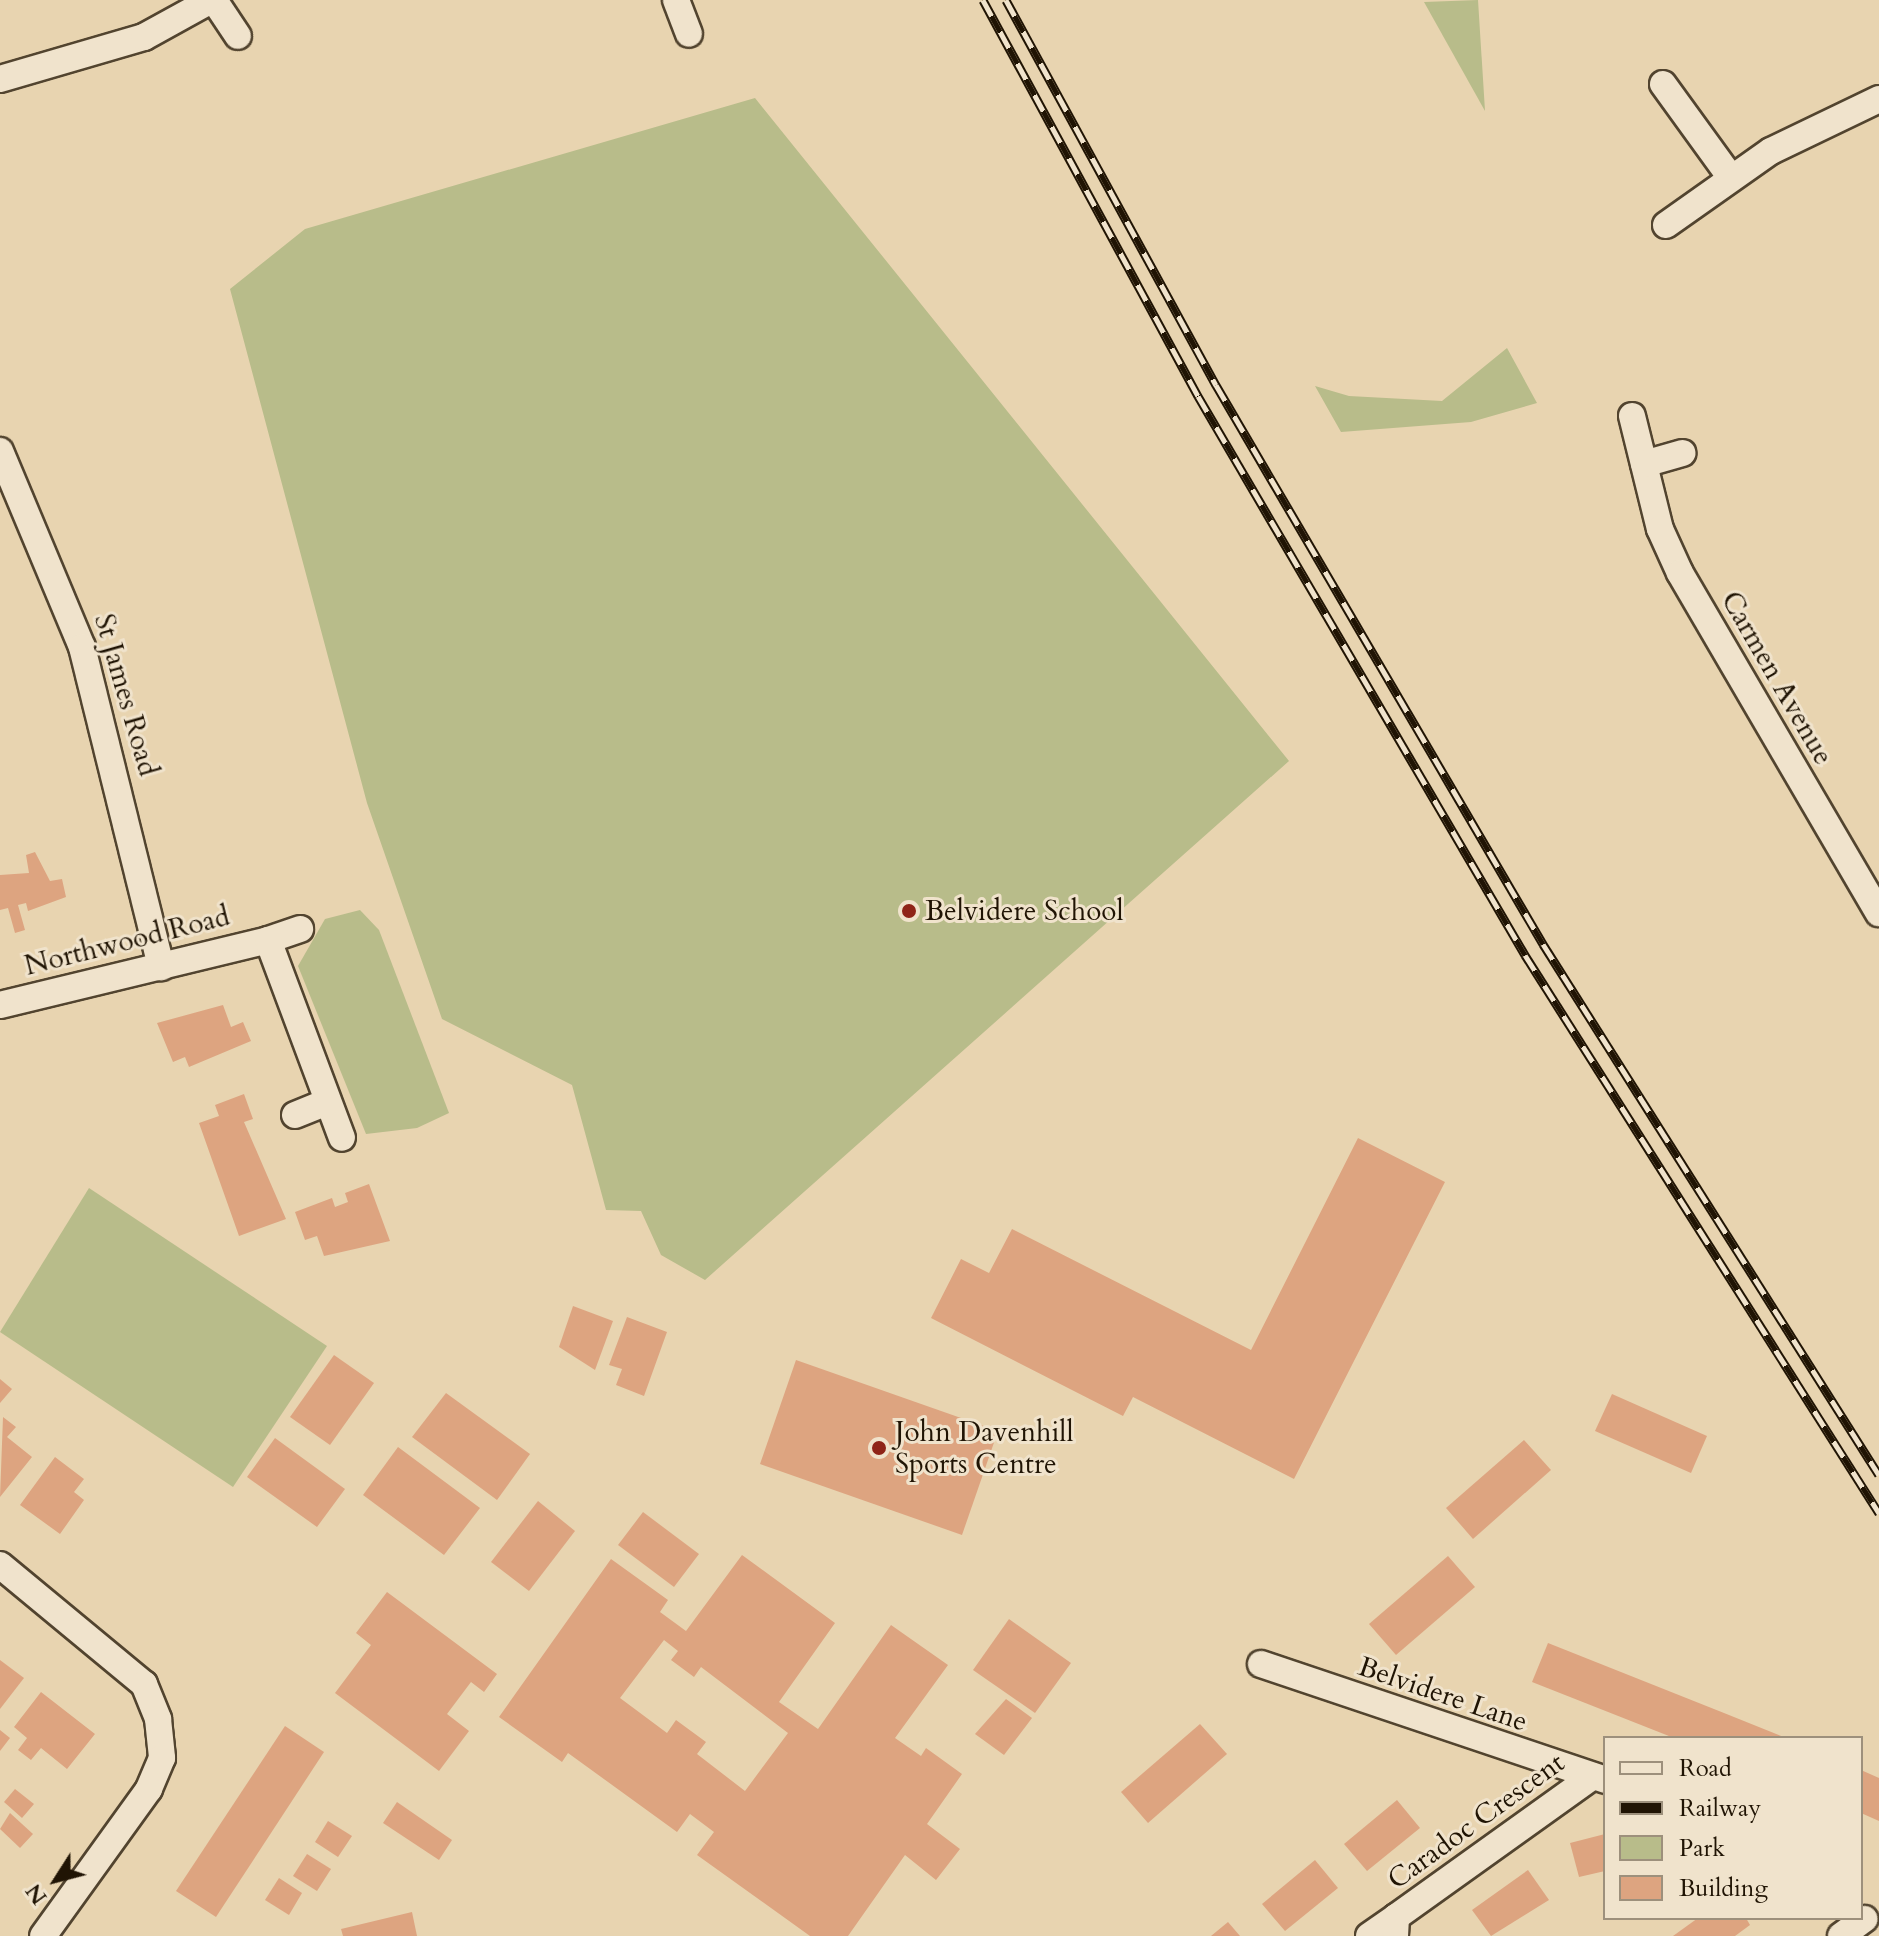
<!DOCTYPE html>
<style>
body{margin:0}
#map{position:relative;width:1879px;height:1936px;overflow:hidden;background:#e8d4b0;font-family:Cardo,serif}
div>[style]{position:absolute}
.green>*{inset:0;background:#b8bc8a}
.building>*{inset:0;background:#dda480}
.roads{filter:drop-shadow(2px 0 #52442f) drop-shadow(-2px 0 #52442f) drop-shadow(0 2px #52442f) drop-shadow(0 -2px #52442f)}
.minor>*{height:26px;margin:-13px;padding:0 13px;transform-origin:13px;border-radius:13px;background:#f0e3cc}
.rail>*{height:9px;margin-top:-4.5px;transform-origin:0;background:repeating-linear-gradient(90deg,#f0e3cc 0 18px,#201404 0 36px);box-sizing:border-box;border-block:2px solid #201404}
.dots>*{width:22px;height:22px;translate:-50% -50%;box-sizing:border-box;border:4px solid #f0e3cc;border-radius:50%}
span{translate:-50% -50%;white-space:nowrap;text-align:center;line-height:1.15;-webkit-text-stroke:6px #f0e3cc;paint-order:stroke}
.street-label{font-size:28px;color:#201404}
.poi-label{font-size:28px;color:#201404}
.left{translate:0 -50%;text-align:left}
.legend{position:absolute;left:1603px;top:1736px;width:260px;height:184px;box-sizing:border-box;background:#f0e3cc;border:2px solid #9d907c;margin:0;padding:10px 14px;list-style:none;font-size:24px;color:#201404}
.legend li{display:flex;align-items:center;gap:16px;height:40px}
.legend b{width:40px;border:2px solid #9d907c}
.north{position:absolute;left:16px;top:1840px;width:80px;height:80px;-webkit-text-stroke:6px #f0e3cc;paint-order:stroke;rotate:234deg;font-size:22px;font-weight:700;line-height:32px;text-align:center;color:#201404}
.north::after{content:'';display:block;margin:auto;width:28px;height:36px;background:#201404;clip-path:polygon(50% 0,100% 100%,50% 72%,0 100%)}
</style>
<div id="map">
<div class="green">
<i style="clip-path:polygon(1478px 0,1485px 111px,1424px 2px)"></i>
<i style="clip-path:polygon(755px 98px,1289px 761px,705px 1280px,661px 1255px,641px 1211px,606px 1210px,572px 1085px,442px 1019px,367px 803px,230px 289px,305px 229px)"></i>
<i style="clip-path:polygon(1507px 348px,1537px 403px,1471px 422px,1341px 432px,1315px 386px,1349px 396px,1442px 401px)"></i>
<i style="clip-path:polygon(360px 910px,379px 930px,449px 1113px,417px 1128px,366px 1134px,298px 966px,325px 919px)"></i>
<i style="clip-path:polygon(89px 1188px,327px 1346px,233px 1487px,0 1332px)"></i>
</div>
<div class="building">
<i style="clip-path:polygon(35px 852px,50px 881px,62px 879px,66px 897px,28px 911px,26px 903px,18px 905px,25px 930px,15px 933px,8px 908px,0 910px,0 875px,29px 873px,26px 855px)"></i>
<i style="clip-path:polygon(223px 1005px,231px 1027px,243px 1022px,251px 1041px,189px 1067px,185px 1057px,173px 1062px,157px 1023px)"></i>
<i style="clip-path:polygon(244px 1094px,253px 1119px,244px 1122px,286px 1219px,239px 1236px,199px 1123px,219px 1116px,215px 1105px)"></i>
<i style="clip-path:polygon(1358px 1138px,1445px 1182px,1294px 1479px,1133px 1397px,1123px 1416px,931px 1318px,961px 1259px,989px 1273px,1012px 1229px,1251px 1350px)"></i>
<i style="clip-path:polygon(369px 1184px,390px 1241px,324px 1256px,317px 1236px,305px 1240px,295px 1212px,332px 1198px,335px 1207px,348px 1202px,345px 1193px)"></i>
<i style="clip-path:polygon(573px 1306px,613px 1321px,595px 1370px,559px 1347px)"></i>
<i style="clip-path:polygon(627px 1317px,667px 1332px,644px 1396px,616px 1385px,622px 1369px,609px 1365px)"></i>
<i style="clip-path:polygon(334px 1355px,374px 1383px,330px 1445px,290px 1417px)"></i>
<i style="clip-path:polygon(796px 1360px,998px 1431px,962px 1535px,760px 1464px)"></i>
<i style="clip-path:polygon(0 1379px,12px 1389px,0 1403px)"></i>
<i style="clip-path:polygon(446px 1393px,530px 1454px,497px 1500px,412px 1437px)"></i>
<i style="clip-path:polygon(1612px 1394px,1707px 1436px,1691px 1473px,1595px 1431px)"></i>
<i style="clip-path:polygon(3px 1417px,16px 1427px,7px 1437px,32px 1457px,0 1497px)"></i>
<i style="clip-path:polygon(275px 1438px,345px 1489px,317px 1527px,247px 1477px)"></i>
<i style="clip-path:polygon(1524px 1440px,1551px 1470px,1473px 1539px,1446px 1508px)"></i>
<i style="clip-path:polygon(398px 1447px,480px 1508px,444px 1555px,363px 1495px)"></i>
<i style="clip-path:polygon(55px 1457px,84px 1479px,74px 1492px,84px 1500px,60px 1534px,20px 1505px)"></i>
<i style="clip-path:polygon(538px 1501px,575px 1531px,529px 1591px,491px 1562px)"></i>
<i style="clip-path:polygon(643px 1512px,699px 1554px,674px 1587px,618px 1545px)"></i>
<i style="clip-path:polygon(evenodd,742px 1555px,835px 1623px,779px 1702px,818px 1729px,891px 1625px,948px 1665px,895px 1738px,921px 1756px,926px 1748px,962px 1774px,927px 1824px,960px 1849px,936px 1880px,905px 1855px,848px 1936px,810px 1936px,697px 1855px,714px 1832px,690px 1814px,677px 1832px,568px 1753px,562px 1762px,499px 1717px,611px 1559px,668px 1600px,660px 1612px,686px 1631px,742px 1555px,664px 1640px,678px 1651px,671px 1660px,694px 1677px,701px 1667px,788px 1733px,745px 1791px,697px 1754px,706px 1742px,676px 1720px,667px 1733px,620px 1698px,664px 1640px)"></i>
<i style="clip-path:polygon(1448px 1556px,1475px 1587px,1396px 1655px,1369px 1624px)"></i>
<i style="clip-path:polygon(387px 1592px,497px 1674px,484px 1692px,471px 1682px,447px 1714px,469px 1731px,439px 1771px,335px 1693px,371px 1645px,356px 1633px)"></i>
<i style="clip-path:polygon(1009px 1619px,1071px 1663px,1035px 1713px,973px 1670px)"></i>
<i style="clip-path:polygon(1548px 1643px,1724px 1713px,1786px 1738px,1674px 1738px,1532px 1682px)"></i>
<i style="clip-path:polygon(0 1660px,24px 1678px,0 1709px)"></i>
<i style="clip-path:polygon(41px 1692px,95px 1734px,67px 1769px,41px 1748px,31px 1760px,18px 1750px,27px 1738px,14px 1727px)"></i>
<i style="clip-path:polygon(1006px 1699px,1032px 1718px,1004px 1755px,975px 1734px)"></i>
<i style="clip-path:polygon(1200px 1724px,1227px 1754px,1148px 1823px,1121px 1792px)"></i>
<i style="clip-path:polygon(285px 1726px,324px 1752px,216px 1917px,176px 1891px)"></i>
<i style="clip-path:polygon(0 1730px,10px 1738px,0 1751px)"></i>
<i style="clip-path:polygon(1861px 1770px,1879px 1778px,1879px 1821px,1861px 1813px)"></i>
<i style="clip-path:polygon(15px 1789px,34px 1804px,22px 1818px,4px 1802px)"></i>
<i style="clip-path:polygon(1397px 1800px,1420px 1828px,1367px 1871px,1344px 1844px)"></i>
<i style="clip-path:polygon(397px 1802px,452px 1840px,439px 1860px,383px 1823px)"></i>
<i style="clip-path:polygon(10px 1813px,33px 1834px,20px 1848px,0 1829px)"></i>
<i style="clip-path:polygon(328px 1821px,352px 1836px,338px 1857px,315px 1842px)"></i>
<i style="clip-path:polygon(1605px 1834px,1605px 1871px,1579px 1877px,1570px 1843px)"></i>
<i style="clip-path:polygon(307px 1854px,331px 1869px,317px 1891px,293px 1876px)"></i>
<i style="clip-path:polygon(1315px 1860px,1338px 1888px,1285px 1931px,1262px 1904px)"></i>
<i style="clip-path:polygon(1528px 1870px,1549px 1900px,1491px 1936px,1472px 1910px)"></i>
<i style="clip-path:polygon(279px 1878px,302px 1893px,289px 1915px,265px 1900px)"></i>
<i style="clip-path:polygon(412px 1912px,417px 1936px,343px 1936px,341px 1929px)"></i>
<i style="clip-path:polygon(1698px 1918px,1746px 1918px,1750px 1925px,1735px 1936px,1673px 1936px)"></i>
<i style="clip-path:polygon(1228px 1922px,1240px 1936px,1211px 1936px)"></i>
</div>
<div class="roads">
<div class="minor">
<i style="left:214px;top:0;width:43px;rotate:56.3deg"></i>
<i style="left:676px;top:0;width:36px;rotate:69deg"></i>
<i style="left:0;top:79px;width:150px;rotate:-16.3deg"></i>
<i style="left:144px;top:37px;width:77px;rotate:-28.9deg"></i>
<i style="left:1663px;top:84px;width:116px;rotate:54.1deg"></i>
<i style="left:1666px;top:225px;width:128px;rotate:-35.2deg"></i>
<i style="left:1771px;top:151px;width:120px;rotate:-25.7deg"></i>
<i style="left:1632px;top:416px;width:116px;rotate:76.1deg"></i>
<i style="left:1660px;top:529px;width:48px;rotate:65.6deg"></i>
<i style="left:1680px;top:573px;width:394px;rotate:59.7deg"></i>
<i style="left:0;top:451px;width:212px;rotate:67.3deg"></i>
<i style="left:82px;top:647px;width:330px;rotate:76.1deg"></i>
<i style="left:1644px;top:464px;width:40px;rotate:-16deg"></i>
<i style="left:268px;top:940px;width:34px;rotate:-19deg"></i>
<i style="left:0;top:1005px;width:276px;rotate:-13.6deg"></i>
<i style="left:268px;top:940px;width:211px;rotate:69.5deg"></i>
<i style="left:295px;top:1115px;width:35px;rotate:-22deg"></i>
<i style="left:0;top:1565px;width:187px;rotate:39.6deg"></i>
<i style="left:144px;top:1684px;width:38px;rotate:68deg"></i>
<i style="left:158px;top:1719px;width:39px;rotate:84deg"></i>
<i style="left:162px;top:1758px;width:34px;rotate:113deg"></i>
<i style="left:149px;top:1789px;width:181px;rotate:125.8deg"></i>
<i style="left:1261px;top:1664px;width:363px;rotate:18.6deg"></i>
<i style="left:1369px;top:1936px;width:33px;rotate:-35deg"></i>
<i style="left:1395px;top:1936px;width:19px;rotate:-87deg"></i>
<i style="left:1396px;top:1917px;width:242px;rotate:-35.6deg"></i>
<i style="left:1841px;top:1936px;width:29px;rotate:-36deg"></i>
</div>
</div>
<div class="rail">
<i style="left:983px;top:0;width:451px;rotate:61.5deg"></i>
<i style="left:1198px;top:396px;width:648px;rotate:59.67deg"></i>
<i style="left:1525px;top:955px;width:661px;rotate:57.61deg"></i>
<i style="left:1006px;top:0;width:439px;rotate:61.4deg"></i>
<i style="left:1216px;top:385px;width:648px;rotate:59.67deg"></i>
<i style="left:1543px;top:944px;width:628px;rotate:57.68deg"></i>
</div>
<div class="dots">
<i style="left:909px;top:911px;background:#8f2418"></i>
<i style="left:879px;top:1448px;background:#8f2418"></i>
</div>
<div class="street-label">
<span style="left:1777px;top:678px;rotate:60deg">Carmen Avenue</span>
<span style="left:126px;top:695px;rotate:74deg">St James Road</span>
<span style="left:127px;top:941px;rotate:-14deg">Northwood Road</span>
<span style="left:1443px;top:1694px;rotate:19deg">Belvidere Lane</span>
<span style="left:1476px;top:1821px;rotate:-36deg">Caradoc Crescent</span>
</div>
<div class="poi-label">
<span class="left" style="left:925px;top:911px">Belvidere School</span>
<span class="left" style="left:895px;top:1448px">John Davenhill<br>Sports Centre</span>
</div>
<ul class="legend">
<li><b style="height:10px;background:#f0e3cc"></b>Road</li>
<li><b style="height:10px;background:#201404"></b>Railway</li>
<li><b style="height:22px;background:#b8bc8a"></b>Park</li>
<li><b style="height:22px;background:#dda480"></b>Building</li>
</ul>
<div class="north">N</div>
</div>
